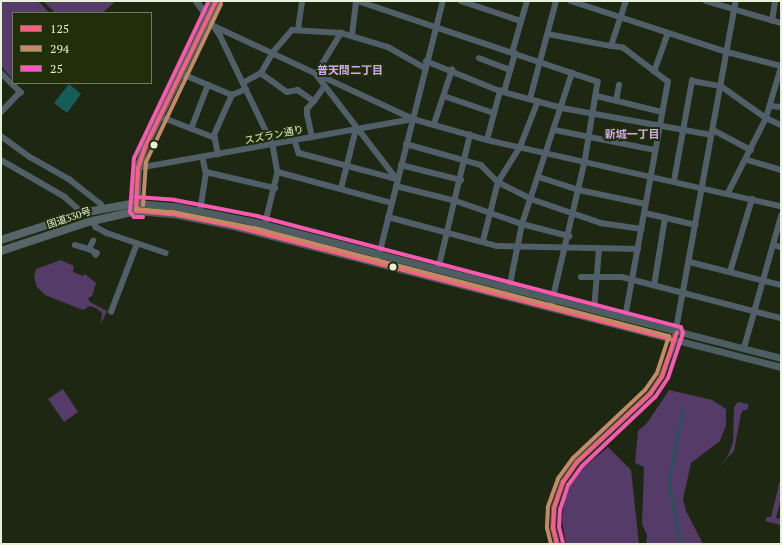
<!DOCTYPE html>
<meta charset="utf-8">
<style>
body{margin:0}
#map{position:relative;width:782px;height:545px;overflow:hidden;background:#1e2711;font-family:"PT Serif","Noto Sans JP",serif}
div>[style]{position:absolute}
.green>*{inset:0;background:#543b68}
.water>*{inset:0;background:#155d56}
.stream>*{height:1.5px;margin:-0.75px;padding:0 0.75px;transform-origin:0.75px;border-radius:0.75px;background:#155d56}
.minor>*{height:5.5px;margin:-2.75px;padding:0 2.75px;transform-origin:2.75px;border-radius:2.75px;background:#515f69}
.major>*{height:7px;margin:-3.5px;padding:0 3.5px;transform-origin:3.5px;border-radius:3.5px;background:#4d5e63}
.highway>*{height:8px;margin:-4px;padding:0 4px;transform-origin:4px;border-radius:4px;background:#576568}
.bus-1>*{height:4px;margin:-2px;padding:0 2px;transform-origin:2px;border-radius:2px;background:#f8607d}
.bus-2>*{height:4px;margin:-2px;padding:0 2px;transform-origin:2px;border-radius:2px;background:#c18c65}
.bus-3>*{height:4px;margin:-2px;padding:0 2px;transform-origin:2px;border-radius:2px;background:#f75aaf}
.dots>*{width:11px;height:11px;translate:-50% -50%;box-sizing:border-box;border:2px solid #202f09;border-radius:50%}
span{translate:-50% -50%;white-space:nowrap;text-align:center;line-height:1.15;-webkit-text-stroke:4px #202f09;paint-order:stroke}
.street-label{font-size:10px;color:#e6f1db}
.neighbourhood-label{font-size:11px;color:#d1adf0;font-weight:700}
.frame{position:absolute;inset:0;border:2px solid #e6f1db;pointer-events:none}
.legend{position:absolute;left:12px;top:12px;width:140px;height:72px;box-sizing:border-box;background:#202f09;border:1px solid #6f7d5d;margin:0;padding:5px 7px;list-style:none;font-size:12px;color:#e6f1db}
.legend li{display:flex;align-items:center;gap:8px;height:20px}
.legend b{width:20px;border:1px solid #6f7d5d}
</style>
<div id="map">
<div class="green">
<i style="clip-path:polygon(1px 1px,38px 1px,50px 13px,13px 13px,13px 80px,1px 66px)"></i>
<i style="clip-path:polygon(43px 1px,116px 1px,102px 13px,55px 13px)"></i>
<i style="clip-path:polygon(61px 260px,74px 266px,73px 272px,83px 276px,85px 274px,96px 283px,92px 296px,88px 298px,90px 302px,107px 311px,101px 324px,102px 313px,96px 308px,90px 306px,83px 310px,45px 295px,37px 287px,34px 277px,36px 269px)"></i>
<i style="clip-path:polygon(63px 389px,78px 412px,64px 422px,48px 399px)"></i>
<i style="clip-path:polygon(669px 390px,712px 400px,726px 409px,726px 425px,720px 441px,691px 463px,683px 499px,686px 511px,703px 544px,646px 544px,647px 535px,642px 524px,644px 467px,635px 463px,638px 431px,647px 423px)"></i>
<i style="clip-path:polygon(738px 402px,749px 404px,747px 410px,743px 410px,741px 414px,734px 451px,718px 468px,728px 456px,733px 442px,734px 407px)"></i>
<i style="clip-path:polygon(608px 447px,631px 470px,639px 544px,566px 544px,562px 521px,564px 500px,571px 483px,584px 467px)"></i>
<i style="clip-path:polygon(781px 476px,781px 498px,776px 518px,780px 519px,781px 525px,765px 521px,767px 517px,771px 517px)"></i>
</div>
<div class="water">
<i style="clip-path:polygon(69px 84px,81px 94px,67px 113px,54px 103px)"></i>
</div>
<div class="stream">
<i style="left:681px;top:544px;width:62px;rotate:-101.1deg"></i>
<i style="left:669px;top:483px;width:75px;rotate:-79.3deg"></i>
</div>
<div class="minor">
<i style="left:358px;top:1px;width:253px;rotate:18.6deg"></i>
<i style="left:598px;top:82px;width:81px;rotate:99.2deg"></i>
<i style="left:585px;top:162px;width:150px;rotate:103.1deg"></i>
<i style="left:461px;top:1px;width:63px;rotate:18.4deg"></i>
<i style="left:571px;top:1px;width:164px;rotate:18.1deg"></i>
<i style="left:727px;top:52px;width:56px;rotate:14.5deg"></i>
<i style="left:706px;top:1px;width:78px;rotate:16.3deg"></i>
<i style="left:207px;top:16px;width:23px;rotate:56deg"></i>
<i style="left:220px;top:35px;width:122px;rotate:64.3deg"></i>
<i style="left:273px;top:145px;width:27px;rotate:80deg"></i>
<i style="left:278px;top:172px;width:64px;rotate:103.6deg"></i>
<i style="left:772px;top:21px;width:20px;rotate:-81deg"></i>
<i style="left:214px;top:26px;width:220px;rotate:25deg"></i>
<i style="left:413px;top:119px;width:77px;rotate:15.8deg"></i>
<i style="left:487px;top:140px;width:301px;rotate:12.7deg"></i>
<i style="left:298px;top:30px;width:29px;rotate:-82deg"></i>
<i style="left:548px;top:34px;width:64px;rotate:10.8deg"></i>
<i style="left:352px;top:35px;width:34px;rotate:-83deg"></i>
<i style="left:512px;top:53px;width:54px;rotate:-73.9deg"></i>
<i style="left:479px;top:58px;width:33px;rotate:21deg"></i>
<i style="left:426px;top:61px;width:80px;rotate:22.1deg"></i>
<i style="left:500px;top:91px;width:64px;rotate:15.3deg"></i>
<i style="left:562px;top:108px;width:152px;rotate:10.2deg"></i>
<i style="left:654px;top:72px;width:41px;rotate:-70.3deg"></i>
<i style="left:1px;top:73px;width:28px;rotate:44deg"></i>
<i style="left:21px;top:92px;width:29px;rotate:134deg"></i>
<i style="left:180px;top:73px;width:56px;rotate:22.9deg"></i>
<i style="left:232px;top:95px;width:15px;rotate:-23deg"></i>
<i style="left:261px;top:73px;width:32px;rotate:36deg"></i>
<i style="left:287px;top:92px;width:11px;rotate:-10deg"></i>
<i style="left:298px;top:90px;width:19px;rotate:35deg"></i>
<i style="left:314px;top:101px;width:17px;rotate:-54deg"></i>
<i style="left:316px;top:74px;width:48px;rotate:-58.6deg"></i>
<i style="left:341px;top:33px;width:49px;rotate:16.6deg"></i>
<i style="left:388px;top:47px;width:43px;rotate:29.6deg"></i>
<i style="left:316px;top:74px;width:133px;rotate:52.4deg"></i>
<i style="left:243px;top:83px;width:21px;rotate:-29deg"></i>
<i style="left:261px;top:73px;width:24px;rotate:-60deg"></i>
<i style="left:273px;top:52px;width:29px;rotate:-49deg"></i>
<i style="left:292px;top:30px;width:49px;rotate:3.5deg"></i>
<i style="left:504px;top:92px;width:40px;rotate:-74deg"></i>
<i style="left:444px;top:96px;width:53px;rotate:18.8deg"></i>
<i style="left:597px;top:96px;width:67px;rotate:13.8deg"></i>
<i style="left:530px;top:99px;width:101px;rotate:-75.1deg"></i>
<i style="left:616px;top:101px;width:16px;rotate:-79deg"></i>
<i style="left:771px;top:106px;width:10px;rotate:6deg"></i>
<i style="left:159px;top:116px;width:60px;rotate:21.4deg"></i>
<i style="left:434px;top:124px;width:57px;rotate:-71.6deg"></i>
<i style="left:191px;top:129px;width:47px;rotate:-68.9deg"></i>
<i style="left:555px;top:130px;width:102px;rotate:11.3deg"></i>
<i style="left:713px;top:130px;width:43px;rotate:27.8deg"></i>
<i style="left:1px;top:136px;width:36px;rotate:36deg"></i>
<i style="left:30px;top:157px;width:45px;rotate:29.4deg"></i>
<i style="left:69px;top:179px;width:41px;rotate:38deg"></i>
<i style="left:101px;top:204px;width:4px;rotate:76deg"></i>
<i style="left:312px;top:138px;width:24px;rotate:-102deg"></i>
<i style="left:307px;top:115px;width:6px;rotate:-90deg"></i>
<i style="left:307px;top:109px;width:11px;rotate:-49deg"></i>
<i style="left:487px;top:140px;width:51px;rotate:-75.1deg"></i>
<i style="left:295px;top:141px;width:13px;rotate:72deg"></i>
<i style="left:299px;top:153px;width:101px;rotate:14.9deg"></i>
<i style="left:406px;top:144px;width:78px;rotate:15.6deg"></i>
<i style="left:481px;top:165px;width:24px;rotate:45deg"></i>
<i style="left:498px;top:182px;width:37px;rotate:27deg"></i>
<i style="left:531px;top:199px;width:74px;rotate:18.9deg"></i>
<i style="left:601px;top:223px;width:41px;rotate:8.3deg"></i>
<i style="left:218px;top:155px;width:20px;rotate:-101deg"></i>
<i style="left:214px;top:135px;width:44px;rotate:-65.8deg"></i>
<i style="left:203px;top:158px;width:14px;rotate:78deg"></i>
<i style="left:206px;top:172px;width:71px;rotate:13.1deg"></i>
<i style="left:1px;top:160px;width:74px;rotate:30deg"></i>
<i style="left:65px;top:197px;width:24px;rotate:42deg"></i>
<i style="left:747px;top:160px;width:35px;rotate:16deg"></i>
<i style="left:401px;top:165px;width:62px;rotate:14deg"></i>
<i style="left:138px;top:168px;width:279px;rotate:-10.1deg"></i>
<i style="left:278px;top:172px;width:118px;rotate:15.2deg"></i>
<i style="left:539px;top:177px;width:42px;rotate:18deg"></i>
<i style="left:579px;top:190px;width:68px;rotate:11.8deg"></i>
<i style="left:674px;top:181px;width:102px;rotate:-79.8deg"></i>
<i style="left:692px;top:81px;width:29px;rotate:10deg"></i>
<i style="left:721px;top:86px;width:55px;rotate:35.4deg"></i>
<i style="left:766px;top:118px;width:17px;rotate:25deg"></i>
<i style="left:396px;top:186px;width:62px;rotate:14deg"></i>
<i style="left:456px;top:201px;width:70px;rotate:19.2deg"></i>
<i style="left:522px;top:224px;width:49px;rotate:14.3deg"></i>
<i style="left:341px;top:189px;width:62px;rotate:-76deg"></i>
<i style="left:728px;top:193px;width:84px;rotate:-63.1deg"></i>
<i style="left:766px;top:118px;width:53px;rotate:-73.6deg"></i>
<i style="left:200px;top:211px;width:39px;rotate:-81deg"></i>
<i style="left:645px;top:213px;width:52px;rotate:13.2deg"></i>
<i style="left:388px;top:217px;width:113px;rotate:14.9deg"></i>
<i style="left:497px;top:246px;width:141px;rotate:1.2deg"></i>
<i style="left:93px;top:220px;width:8px;rotate:67deg"></i>
<i style="left:96px;top:227px;width:13px;rotate:29deg"></i>
<i style="left:107px;top:233px;width:62px;rotate:18.7deg"></i>
<i style="left:483px;top:241px;width:61px;rotate:-75.7deg"></i>
<i style="left:498px;top:182px;width:41px;rotate:-57.8deg"></i>
<i style="left:520px;top:147px;width:49px;rotate:-68.6deg"></i>
<i style="left:75px;top:245px;width:15px;rotate:16deg"></i>
<i style="left:89px;top:249px;width:9px;rotate:27deg"></i>
<i style="left:97px;top:253px;width:2px;rotate:117deg"></i>
<i style="left:773px;top:245px;width:8px;rotate:14deg"></i>
<i style="left:89px;top:249px;width:9px;rotate:-63deg"></i>
<i style="left:690px;top:262px;width:94px;rotate:14.2deg"></i>
<i style="left:377px;top:263px;width:270px;rotate:-75.9deg"></i>
<i style="left:438px;top:270px;width:139px;rotate:-76.7deg"></i>
<i style="left:730px;top:272px;width:76px;rotate:-73.2deg"></i>
<i style="left:581px;top:277px;width:41px"></i>
<i style="left:622px;top:277px;width:164px;rotate:14.5deg"></i>
<i style="left:654px;top:286px;width:69px;rotate:-80.8deg"></i>
<i style="left:509px;top:289px;width:66px;rotate:-78.7deg"></i>
<i style="left:522px;top:224px;width:159px;rotate:-71.7deg"></i>
<i style="left:594px;top:310px;width:61px;rotate:-85.3deg"></i>
<i style="left:111px;top:312px;width:73px;rotate:-69.1deg"></i>
<i style="left:625px;top:318px;width:240px;rotate:-79.7deg"></i>
<i style="left:668px;top:82px;width:56px;rotate:-142.9deg"></i>
<i style="left:623px;top:48px;width:12px;rotate:-171deg"></i>
<i style="left:611px;top:46px;width:47px;rotate:-71.6deg"></i>
<i style="left:744px;top:348px;width:137px;rotate:-74.3deg"></i>
<i style="left:557px;top:544px;width:16px;rotate:-104deg"></i>
<i style="left:553px;top:528px;width:20px;rotate:-87deg"></i>
<i style="left:554px;top:508px;width:28px;rotate:-71deg"></i>
<i style="left:563px;top:482px;width:24px;rotate:-55deg"></i>
<i style="left:577px;top:462px;width:100px;rotate:-43deg"></i>
<i style="left:650px;top:394px;width:22px;rotate:-56deg"></i>
<i style="left:662px;top:376px;width:32px;rotate:-70deg"></i>
<i style="left:673px;top:346px;width:351px;rotate:-79.7deg"></i>
</div>
<div class="major">
<i style="left:196px;top:1px;width:19px;rotate:54deg"></i>
<i style="left:136px;top:203px;width:38px;rotate:5deg"></i>
<i style="left:174px;top:206px;width:83px;rotate:11.2deg"></i>
<i style="left:255px;top:222px;width:543px;rotate:14.5deg"></i>
<i style="left:136px;top:211px;width:37px;rotate:5deg"></i>
<i style="left:173px;top:214px;width:61px;rotate:11.3deg"></i>
<i style="left:233px;top:226px;width:566px;rotate:14.43deg"></i>
</div>
<div class="highway">
<i style="left:1px;top:240px;width:90px;rotate:-18deg"></i>
<i style="left:87px;top:212px;width:50px;rotate:-10.4deg"></i>
<i style="left:1px;top:251px;width:92px;rotate:-18.4deg"></i>
<i style="left:88px;top:222px;width:49px;rotate:-12.9deg"></i>
<i style="left:136px;top:211px;width:43px;rotate:-87.3deg"></i>
<i style="left:138px;top:168px;width:22px;rotate:-72deg"></i>
<i style="left:145px;top:147px;width:162px;rotate:-64.1deg"></i>
</div>
<div class="bus-1">
<i style="left:216px;top:1px;width:162px;rotate:115.9deg"></i>
<i style="left:145px;top:147px;width:22px;rotate:108deg"></i>
<i style="left:138px;top:168px;width:43px;rotate:92.7deg"></i>
<i style="left:136px;top:211px;width:37px;rotate:5deg"></i>
<i style="left:173px;top:214px;width:61px;rotate:11.3deg"></i>
<i style="left:233px;top:226px;width:456px;rotate:14.5deg"></i>
<i style="left:557px;top:544px;width:16px;rotate:-104deg"></i>
<i style="left:553px;top:528px;width:20px;rotate:-87deg"></i>
<i style="left:554px;top:508px;width:28px;rotate:-71deg"></i>
<i style="left:563px;top:482px;width:24px;rotate:-55deg"></i>
<i style="left:577px;top:462px;width:100px;rotate:-43deg"></i>
<i style="left:650px;top:394px;width:22px;rotate:-56deg"></i>
<i style="left:662px;top:376px;width:46px;rotate:-71.2deg"></i>
</div>
<div class="bus-2">
<i style="left:143px;top:205px;width:43px;rotate:-86deg"></i>
<i style="left:146px;top:162px;width:175px;rotate:-64.6deg"></i>
<i style="left:136px;top:209px;width:37px;rotate:5deg"></i>
<i style="left:173px;top:212px;width:83px;rotate:11.2deg"></i>
<i style="left:254px;top:228px;width:429px;rotate:14.6deg"></i>
<i style="left:669px;top:336px;width:39px;rotate:108deg"></i>
<i style="left:657px;top:373px;width:21px;rotate:125deg"></i>
<i style="left:645px;top:390px;width:99px;rotate:136.6deg"></i>
<i style="left:573px;top:458px;width:26px;rotate:126deg"></i>
<i style="left:558px;top:479px;width:30px;rotate:110deg"></i>
<i style="left:548px;top:507px;width:21px;rotate:93deg"></i>
<i style="left:547px;top:528px;width:16px;rotate:76deg"></i>
</div>
<div class="bus-3">
<i style="left:136px;top:197px;width:39px;rotate:4deg"></i>
<i style="left:175px;top:200px;width:84px;rotate:11deg"></i>
<i style="left:257px;top:216px;width:438px;rotate:14.7deg"></i>
<i style="left:681px;top:327px;width:6px;rotate:72deg"></i>
<i style="left:683px;top:333px;width:47px;rotate:108.4deg"></i>
<i style="left:668px;top:378px;width:23px;rotate:124deg"></i>
<i style="left:655px;top:397px;width:100px;rotate:136.6deg"></i>
<i style="left:582px;top:466px;width:24px;rotate:126deg"></i>
<i style="left:568px;top:485px;width:25px;rotate:108deg"></i>
<i style="left:560px;top:509px;width:18px;rotate:93deg"></i>
<i style="left:559px;top:527px;width:16px;rotate:76deg"></i>
<i style="left:143px;top:217px;width:9px;rotate:180deg"></i>
<i style="left:134px;top:217px;width:6px;rotate:-129deg"></i>
<i style="left:130px;top:212px;width:54px;rotate:-85.8deg"></i>
<i style="left:134px;top:158px;width:174px;rotate:-64.5deg"></i>
</div>
<div class="dots">
<i style="left:154px;top:145px;background:#e6f1db"></i>
<i style="left:393px;top:267px;background:#e6f1db"></i>
</div>
<div class="street-label">
<span style="left:274px;top:135px;rotate:-11deg">スズラン通り</span>
<span style="left:69px;top:218px;rotate:-18deg">国道330号</span>
</div>
<div class="neighbourhood-label">
<span style="left:350px;top:70px">普天間二丁目</span>
<span style="left:632px;top:134px">新城一丁目</span>
</div>
<div class="frame"></div>
<ul class="legend">
<li><b style="height:5px;background:#f8607d"></b>125</li>
<li><b style="height:5px;background:#c18c65"></b>294</li>
<li><b style="height:5px;background:#f75aaf"></b>25</li>
</ul>
</div>
